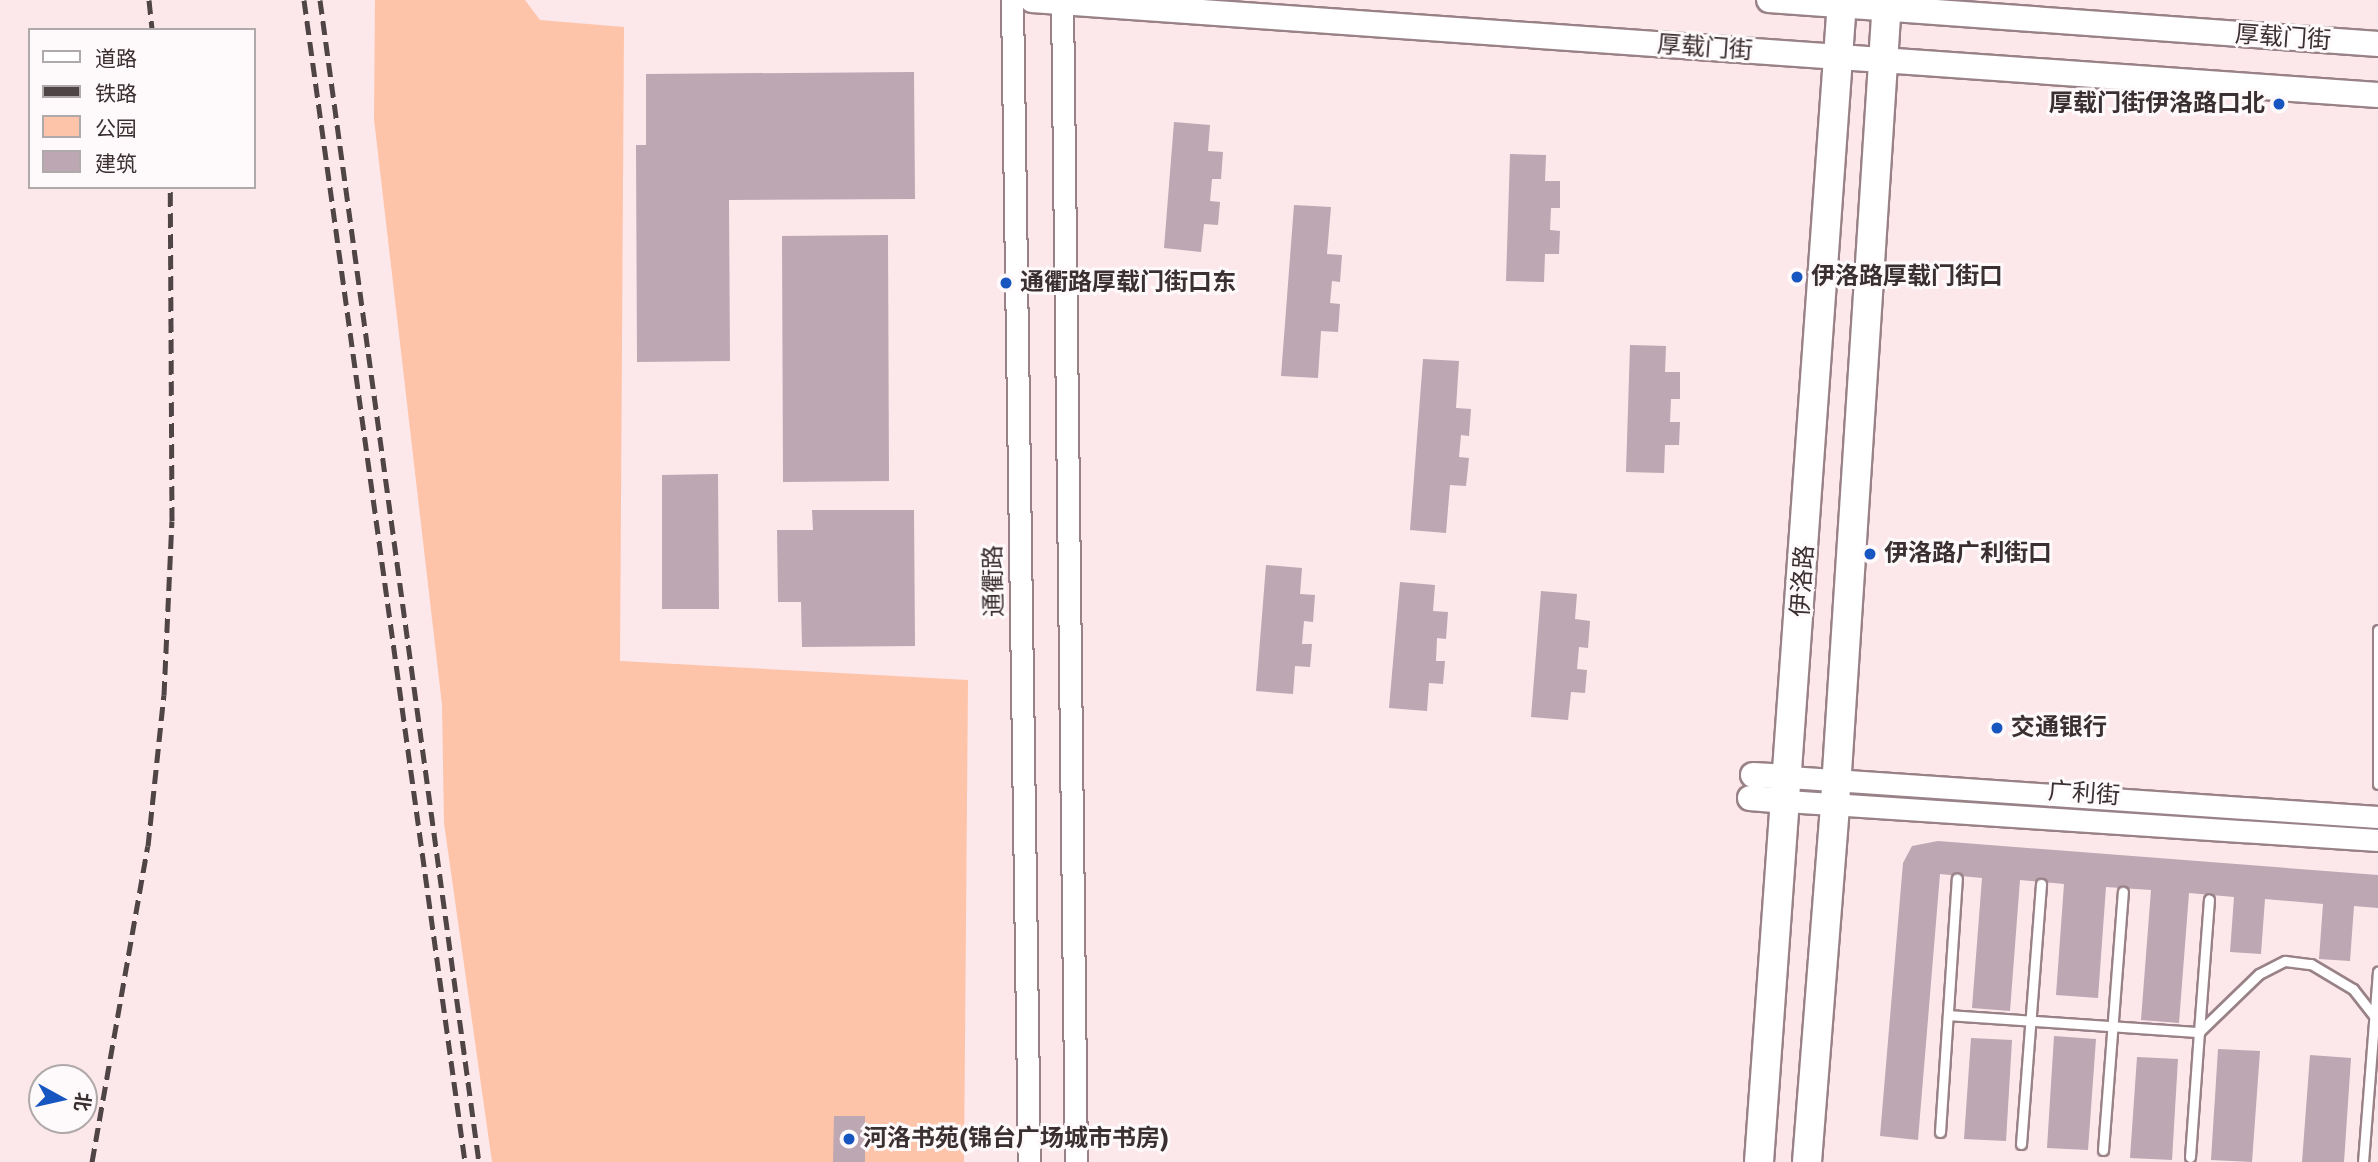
<!DOCTYPE html>
<meta charset="utf-8">
<style>
body{margin:0}
#map{position:relative;width:2378px;height:1162px;overflow:hidden;background:#fce7eb;font-family:Signika,"Noto Sans SC",sans-serif}
div>[style]{position:absolute}
.green>*{inset:0;background:#fdc4a9}
.building>*{inset:0;background:#bca7b2}
.roads{filter:drop-shadow(2px 0 #998287) drop-shadow(-2px 0 #998287) drop-shadow(0 2px #998287) drop-shadow(0 -2px #998287)}
.service>*{height:9px;margin:-4.5px;padding:0 4.5px;transform-origin:4.5px;border-radius:4.5px;background:#fff}
.tertiary>*{height:21px;margin:-10.5px;padding:0 10.5px;transform-origin:10.5px;border-radius:10.5px;background:#fff}
.secondary>*{height:24px;margin:-12px;padding:0 12px;transform-origin:12px;border-radius:12px;background:#fff}
.primary>*{height:28px;margin:-14px;padding:0 14px;transform-origin:14px;border-radius:14px;background:#fff}
.rail>*{height:5px;margin-top:-2.5px;transform-origin:0;background:repeating-linear-gradient(90deg,#4f4446 0 14px,transparent 0 21px)}
.dots>*{width:19px;height:19px;translate:-50% -50%;box-sizing:border-box;border:4px solid #fef9fa;border-radius:50%}
span{translate:-50% -50%;white-space:nowrap;text-align:center;line-height:1.15;-webkit-text-stroke:6px #fef9fa;paint-order:stroke}
.street-label{font-size:24px;color:#3a3032}
.poi-label{font-size:24px;color:#3a3032;font-weight:700}
.right{translate:-100% -50%;text-align:right}
.left{translate:0 -50%;text-align:left}
.legend{position:absolute;left:28px;top:28px;width:228px;height:161px;box-sizing:border-box;background:#fef9fa;border:2px solid #b0a9aa;margin:0;padding:9px 12px;list-style:none;font-size:21px;color:#3a3032}
.legend li{display:flex;align-items:center;gap:14px;height:35px}
.legend b{width:35px;border:2px solid #b0a9aa}
.north{position:absolute;left:28px;top:1064px;width:70px;height:70px;box-sizing:border-box;background:#fef9fa;border:2px solid #b0a9aa;border-radius:50%;rotate:98deg;font-size:19px;font-weight:700;line-height:28px;text-align:center;color:#3a3032}
.north::after{content:'';display:block;margin:auto;width:24px;height:32px;background:#1756c1;clip-path:polygon(50% 0,100% 100%,50% 72%,0 100%)}
</style>
<div id="map">
<div class="green">
<i style="clip-path:polygon(375px 0,525px 0,540px 20px,624px 27px,620px 661px,968px 680px,964px 1162px,492px 1162px,444px 823px,442px 705px,374px 119px)"></i>
</div>
<div class="building">
<i style="clip-path:polygon(914px 72px,915px 199px,729px 200px,730px 361px,637px 362px,636px 145px,646px 145px,646px 74px)"></i>
<i style="clip-path:polygon(1174px 122px,1210px 125px,1208px 151px,1223px 152px,1221px 179px,1212px 179px,1210px 201px,1220px 202px,1218px 225px,1204px 224px,1201px 252px,1164px 248px)"></i>
<i style="clip-path:polygon(1510px 154px,1546px 155px,1545px 181px,1560px 181px,1560px 208px,1551px 208px,1550px 230px,1560px 231px,1559px 254px,1545px 254px,1544px 282px,1506px 281px)"></i>
<i style="clip-path:polygon(1294px 205px,1331px 207px,1327px 254px,1342px 255px,1340px 282px,1332px 281px,1330px 303px,1340px 304px,1338px 332px,1321px 331px,1318px 378px,1281px 376px)"></i>
<i style="clip-path:polygon(888px 235px,889px 481px,783px 482px,782px 236px)"></i>
<i style="clip-path:polygon(1630px 345px,1666px 346px,1665px 372px,1680px 372px,1680px 399px,1671px 399px,1670px 422px,1680px 422px,1679px 445px,1665px 445px,1664px 473px,1626px 472px)"></i>
<i style="clip-path:polygon(1423px 359px,1459px 361px,1456px 408px,1471px 409px,1469px 436px,1461px 435px,1459px 457px,1469px 458px,1466px 486px,1450px 485px,1446px 533px,1410px 530px)"></i>
<i style="clip-path:polygon(718px 474px,719px 609px,662px 609px,662px 475px)"></i>
<i style="clip-path:polygon(812px 510px,914px 510px,915px 646px,802px 647px,801px 602px,778px 602px,777px 530px,813px 530px)"></i>
<i style="clip-path:polygon(1266px 565px,1302px 568px,1300px 594px,1315px 595px,1313px 622px,1304px 621px,1302px 644px,1312px 644px,1310px 667px,1295px 666px,1293px 694px,1256px 691px)"></i>
<i style="clip-path:polygon(1400px 582px,1435px 585px,1433px 611px,1448px 612px,1446px 639px,1437px 638px,1436px 661px,1445px 661px,1443px 684px,1429px 683px,1427px 711px,1389px 708px)"></i>
<i style="clip-path:polygon(1541px 591px,1577px 594px,1575px 619px,1590px 621px,1588px 648px,1579px 647px,1577px 669px,1587px 670px,1585px 693px,1571px 692px,1568px 720px,1531px 717px)"></i>
<i style="clip-path:polygon(1938px 841px,2378px 875px,2378px 908px,2354px 906px,2350px 961px,2319px 959px,2323px 904px,2265px 899px,2261px 954px,2230px 952px,2234px 897px,2189px 893px,2179px 1023px,2141px 1020px,2151px 890px,2106px 887px,2098px 998px,2056px 995px,2064px 884px,2020px 880px,2010px 1011px,1972px 1008px,1982px 878px,1940px 874px,1918px 1140px,1880px 1136px,1903px 863px,1912px 846px)"></i>
<i style="clip-path:polygon(2054px 1036px,2096px 1039px,2088px 1150px,2047px 1148px)"></i>
<i style="clip-path:polygon(1971px 1038px,2012px 1040px,2006px 1141px,1964px 1139px)"></i>
<i style="clip-path:polygon(2218px 1049px,2260px 1051px,2252px 1162px,2211px 1160px)"></i>
<i style="clip-path:polygon(2310px 1055px,2351px 1058px,2344px 1162px,2302px 1162px)"></i>
<i style="clip-path:polygon(2137px 1057px,2178px 1059px,2172px 1160px,2130px 1158px)"></i>
<i style="clip-path:polygon(834px 1116px,865px 1116px,865px 1162px,833px 1162px)"></i>
</div>
<div class="roads">
<div class="service">
<i style="left:2378px;top:630px;width:154px;rotate:90deg"></i>
<i style="left:1948px;top:1015px;width:252px;rotate:3.9deg"></i>
<i style="left:2199px;top:1032px;width:133px;rotate:-85.7deg"></i>
<i style="left:1940px;top:1132px;width:254px;rotate:-86.2deg"></i>
<i style="left:2021px;top:1144px;width:261px;rotate:-85.6deg"></i>
<i style="left:2103px;top:1150px;width:259px;rotate:-85.6deg"></i>
<i style="left:2190px;top:1157px;width:125px;rotate:-85.9deg"></i>
<i style="left:2199px;top:1032px;width:83px;rotate:-44deg"></i>
<i style="left:2259px;top:974px;width:29px;rotate:-27deg"></i>
<i style="left:2285px;top:961px;width:26px;rotate:7deg"></i>
<i style="left:2311px;top:964px;width:49px;rotate:30.8deg"></i>
<i style="left:2353px;top:989px;width:41px;rotate:52deg"></i>
<i style="left:2363px;top:1162px;width:191px;rotate:-85.5deg"></i>
</div>
<div class="tertiary">
<i style="left:1012px;top:0;width:1162px;rotate:89.16deg"></i>
<i style="left:1062px;top:0;width:1162px;rotate:89.31deg"></i>
<i style="left:1789px;top:777px;width:590px;rotate:3.89deg"></i>
<i style="left:1786px;top:801px;width:593px;rotate:3.77deg"></i>
</div>
<div class="secondary">
<i style="left:1032px;top:0;width:1349px;rotate:4.04deg"></i>
<i style="left:1769px;top:0;width:611px;rotate:4.13deg"></i>
<i style="left:1753px;top:775px;width:36px;rotate:3deg"></i>
<i style="left:1750px;top:798px;width:36px;rotate:5deg"></i>
</div>
<div class="primary">
<i style="left:1759px;top:1162px;width:1165px;rotate:-85.91deg"></i>
<i style="left:1807px;top:1162px;width:360px;rotate:-85.5deg"></i>
<i style="left:1835px;top:803px;width:805px;rotate:-86.29deg"></i>
</div>
</div>
<div class="rail">
<i style="left:149px;top:0;width:30px;rotate:84deg"></i>
<i style="left:304px;top:0;width:1173px;rotate:82.11deg"></i>
<i style="left:320px;top:0;width:1173px;rotate:82.21deg"></i>
<i style="left:92px;top:1162px;width:321px;rotate:-80deg"></i>
<i style="left:148px;top:846px;width:152px;rotate:-84deg"></i>
<i style="left:164px;top:695px;width:174px;rotate:-87.4deg"></i>
<i style="left:172px;top:521px;width:334px;rotate:-90.3deg"></i>
</div>
<div class="dots">
<i style="left:2279px;top:104px;background:#1756c1"></i>
<i style="left:1797px;top:277px;background:#1756c1"></i>
<i style="left:1006px;top:283px;background:#1756c1"></i>
<i style="left:1870px;top:554px;background:#1756c1"></i>
<i style="left:1997px;top:728px;background:#1756c1"></i>
<i style="left:849px;top:1139px;background:#1756c1"></i>
</div>
<div class="street-label">
<span style="left:2283px;top:38px;rotate:4deg">厚载门街</span>
<span style="left:1705px;top:48px;rotate:4deg">厚载门街</span>
<span style="left:994px;top:581px;rotate:-91deg">通衢路</span>
<span style="left:1803px;top:581px;rotate:-86deg">伊洛路</span>
<span style="left:2084px;top:794px;rotate:4deg">广利街</span>
</div>
<div class="poi-label">
<span class="right" style="left:2265px;top:104px">厚载门街伊洛路口北</span>
<span class="left" style="left:1811px;top:277px">伊洛路厚载门街口</span>
<span class="left" style="left:1020px;top:283px">通衢路厚载门街口东</span>
<span class="left" style="left:1884px;top:554px">伊洛路广利街口</span>
<span class="left" style="left:2011px;top:728px">交通银行</span>
<span class="left" style="left:863px;top:1139px">河洛书苑(锦台广场城市书房)</span>
</div>
<ul class="legend">
<li><b style="height:9px;background:#fff"></b>道路</li>
<li><b style="height:9px;background:#4f4446"></b>铁路</li>
<li><b style="height:19px;background:#fdc4a9"></b>公园</li>
<li><b style="height:19px;background:#bca7b2"></b>建筑</li>
</ul>
<div class="north">北</div>
</div>
